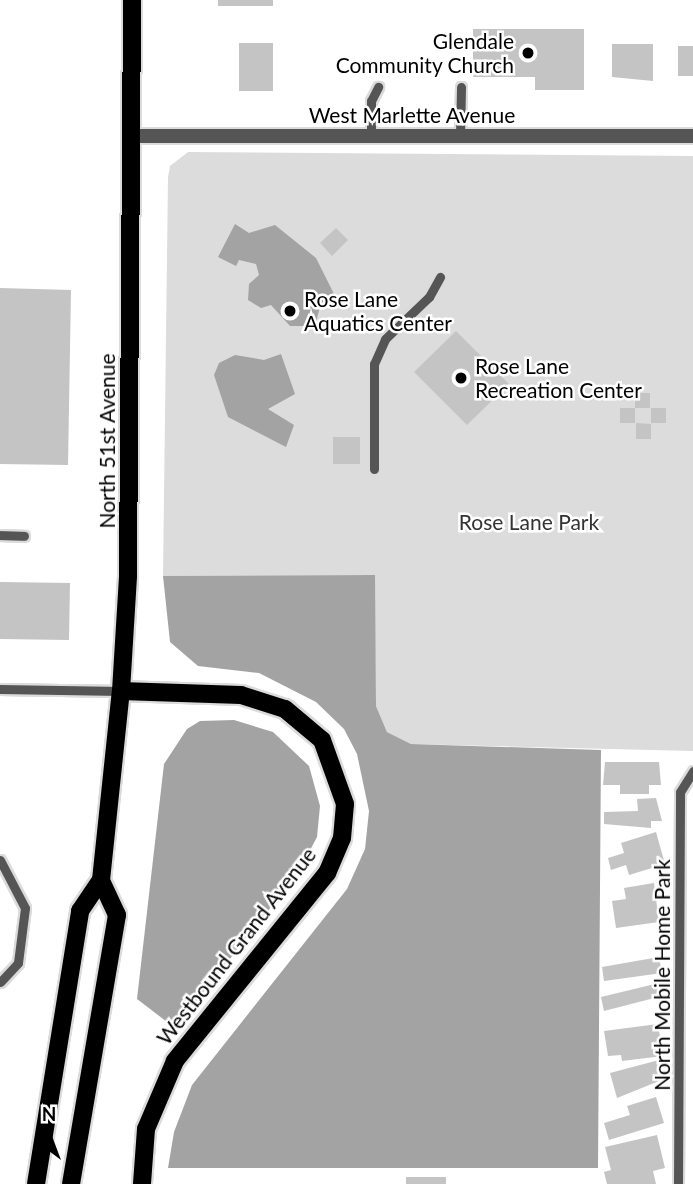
<!DOCTYPE html>
<style>
body{margin:0}
#map{position:relative;width:693px;height:1184px;overflow:hidden;background:#fff;font-family:Lato,sans-serif}
div>[style]{position:absolute}
.green>*{inset:0;background:#dcdcdc}
.water>*{inset:0;background:#a3a3a3}
.building>*{inset:0;background:#c4c4c4}
.roads{filter:drop-shadow(2px 0 #dbdbdb) drop-shadow(-2px 0 #dbdbdb) drop-shadow(0 2px #dbdbdb) drop-shadow(0 -2px #dbdbdb)}
.service>*{height:9px;margin:-4.5px;padding:0 4.5px;transform-origin:4.5px;border-radius:4.5px;background:#555}
.minor>*{height:14px;margin:-7px;padding:0 7px;transform-origin:7px;border-radius:7px;background:#555}
.primary>*{height:18px;margin:-9px;padding:0 9px;transform-origin:9px;border-radius:9px;background:#000}
.dots>*{width:19px;height:19px;translate:-50% -50%;box-sizing:border-box;border:4px solid #fff;border-radius:50%}
span{translate:-50% -50%;white-space:nowrap;text-align:center;line-height:1.15;-webkit-text-stroke:5px #fff;paint-order:stroke}
.poi-label{font-size:21px;color:#000}
.right{translate:-100% -50%;text-align:right}
.left{translate:0 -50%;text-align:left}
.street-label{font-size:21px;color:#000}
.park-label{font-size:21px;color:#333}
.north{position:absolute;left:14px;top:1100px;width:70px;height:70px;-webkit-text-stroke:5px #fff;paint-order:stroke;rotate:0deg;font-size:19px;font-weight:700;line-height:28px;text-align:center;color:#000}
.north::after{content:'';display:block;margin:auto;width:24px;height:32px;background:#000;clip-path:polygon(50% 0,100% 100%,50% 72%,0 100%)}
</style>
<div id="map">
<div class="green">
<i style="clip-path:polygon(188px 152px,693px 156px,693px 751px,411px 744px,387px 732px,376px 706px,374px 575px,163px 576px,168px 177px,170px 166px)"></i>
</div>
<div class="water">
<i style="clip-path:polygon(235px 224px,249px 233px,275px 225px,316px 258px,335px 296px,321px 303px,315px 326px,290px 326px,271px 305px,261px 308px,248px 300px,249px 284px,259px 275px,256px 264px,239px 260px,236px 266px,218px 257px)"></i>
<i style="clip-path:polygon(281px 354px,295px 394px,268px 409px,294px 425px,286px 447px,228px 417px,214px 375px,219px 363px,235px 355px,264px 360px)"></i>
<i style="clip-path:polygon(375px 575px,376px 706px,387px 732px,411px 744px,601px 750px,598px 1168px,168px 1168px,174px 1132px,192px 1085px,347px 889px,365px 849px,369px 811px,357px 754px,344px 729px,316px 702px,259px 673px,198px 666px,170px 642px,163px 576px)"></i>
<i style="clip-path:polygon(234px 720px,273px 732px,309px 766px,320px 806px,317px 837px,298px 873px,175px 1028px,137px 999px,164px 764px,187px 729px,200px 721px)"></i>
</div>
<div class="building">
<i style="clip-path:polygon(218px 0,273px 0,273px 6px,218px 6px)"></i>
<i style="clip-path:polygon(473px 29px,584px 29px,584px 90px,535px 90px,535px 77px,473px 77px)"></i>
<i style="clip-path:polygon(239px 43px,273px 43px,273px 91px,239px 91px)"></i>
<i style="clip-path:polygon(612px 44px,653px 44px,653px 81px,612px 77px)"></i>
<i style="clip-path:polygon(678px 46px,693px 46px,693px 76px,678px 76px)"></i>
<i style="clip-path:polygon(336px 228px,348px 240px,332px 256px,320px 243px)"></i>
<i style="clip-path:polygon(0 288px,71px 290px,68px 465px,0 464px)"></i>
<i style="clip-path:polygon(456px 331px,509px 384px,467px 425px,414px 372px)"></i>
<i style="clip-path:polygon(635px 393px,650px 393px,650px 408px,635px 408px,635px 423px,620px 423px,620px 408px,635px 408px)"></i>
<i style="clip-path:polygon(651px 408px,666px 408px,666px 423px,651px 423px)"></i>
<i style="clip-path:polygon(636px 423px,651px 424px,651px 439px,636px 439px)"></i>
<i style="clip-path:polygon(333px 437px,360px 437px,360px 464px,333px 464px)"></i>
<i style="clip-path:polygon(0 582px,70px 583px,69px 640px,0 639px)"></i>
<i style="clip-path:polygon(605px 762px,659px 762px,661px 785px,649px 785px,649px 794px,620px 794px,620px 785px,603px 785px)"></i>
<i style="clip-path:polygon(656px 798px,662px 821px,651px 821px,651px 828px,604px 824px,604px 812px,638px 811px,637px 799px)"></i>
<i style="clip-path:polygon(656px 832px,665px 864px,629px 875px,626px 865px,611px 870px,608px 858px,624px 853px,621px 843px)"></i>
<i style="clip-path:polygon(654px 883px,659px 922px,616px 928px,612px 901px,626px 899px,624px 888px)"></i>
<i style="clip-path:polygon(659px 957px,662px 973px,604px 981px,602px 967px)"></i>
<i style="clip-path:polygon(659px 983px,662px 996px,604px 1011px,601px 997px)"></i>
<i style="clip-path:polygon(658px 1024px,663px 1056px,622px 1061px,621px 1055px,608px 1056px,604px 1031px)"></i>
<i style="clip-path:polygon(659px 1060px,664px 1079px,617px 1098px,610px 1073px)"></i>
<i style="clip-path:polygon(656px 1097px,664px 1123px,609px 1140px,604px 1123px,630px 1115px,627px 1106px)"></i>
<i style="clip-path:polygon(657px 1135px,665px 1168px,653px 1171px,656px 1184px,607px 1184px,604px 1172px,611px 1170px,605px 1147px)"></i>
<i style="clip-path:polygon(406px 1177px,446px 1177px,446px 1184px,406px 1184px)"></i>
</div>
<div class="roads">
<div class="service">
<i style="left:371px;top:136px;width:35px;rotate:-90deg"></i>
<i style="left:371px;top:101px;width:16px;rotate:-63deg"></i>
<i style="left:460px;top:136px;width:49px;rotate:-88.8deg"></i>
<i style="left:374px;top:469px;width:105px;rotate:-90deg"></i>
<i style="left:374px;top:364px;width:27px;rotate:-66deg"></i>
<i style="left:385px;top:339px;width:61px;rotate:-43.7deg"></i>
<i style="left:429px;top:297px;width:23px;rotate:-61deg"></i>
<i style="left:0;top:535px;width:24px;rotate:2deg"></i>
<i style="left:0;top:689px;width:121px;rotate:0.9deg"></i>
<i style="left:0;top:860px;width:54px;rotate:62.5deg"></i>
<i style="left:25px;top:908px;width:55px;rotate:97.3deg"></i>
<i style="left:18px;top:963px;width:26px;rotate:133deg"></i>
<i style="left:678px;top:1184px;width:392px;rotate:-89.7deg"></i>
<i style="left:680px;top:792px;width:25px;rotate:-58deg"></i>
</div>
<div class="minor">
<i style="left:132px;top:136px;width:561px"></i>
</div>
<div class="primary">
<i style="left:121px;top:691px;width:120px;rotate:1.9deg"></i>
<i style="left:241px;top:695px;width:46px;rotate:17.7deg"></i>
<i style="left:285px;top:709px;width:48px;rotate:40deg"></i>
<i style="left:322px;top:740px;width:68px;rotate:70.2deg"></i>
<i style="left:345px;top:804px;width:34px;rotate:95deg"></i>
<i style="left:342px;top:838px;width:38px;rotate:113deg"></i>
<i style="left:327px;top:873px;width:242px;rotate:129deg"></i>
<i style="left:175px;top:1061px;width:74px;rotate:113.1deg"></i>
<i style="left:146px;top:1129px;width:55px;rotate:94.2deg"></i>
<i style="left:36px;top:1184px;width:277px;rotate:-80.8deg"></i>
<i style="left:80px;top:911px;width:37px;rotate:-56deg"></i>
<i style="left:101px;top:880px;width:190px;rotate:-84deg"></i>
<i style="left:121px;top:691px;width:115px;rotate:-86.5deg"></i>
<i style="left:128px;top:576px;width:576px;rotate:-89.6deg"></i>
<i style="left:71px;top:1184px;width:273px;rotate:-80.3deg"></i>
<i style="left:117px;top:915px;width:38px;rotate:-115deg"></i>
</div>
</div>
<div class="dots">
<i style="left:528px;top:53px;background:#000"></i>
<i style="left:290px;top:311px;background:#000"></i>
<i style="left:461px;top:378px;background:#000"></i>
</div>
<div class="poi-label">
<span class="right" style="left:514px;top:53px">Glendale<br>Community Church</span>
<span class="left" style="left:304px;top:311px">Rose Lane<br>Aquatics Center</span>
<span class="left" style="left:475px;top:378px">Rose Lane<br>Recreation Center</span>
</div>
<div class="street-label">
<span style="left:412px;top:115px">West Marlette Avenue</span>
<span style="left:107px;top:441px;rotate:-90deg">North 51st Avenue</span>
<span style="left:236px;top:946px;rotate:-52deg">Westbound Grand Avenue</span>
<span style="left:662px;top:975px;rotate:-90deg">North Mobile Home Park</span>
</div>
<div class="park-label">
<span style="left:529px;top:522px">Rose Lane Park</span>
</div>
<div class="north">N</div>
</div>
